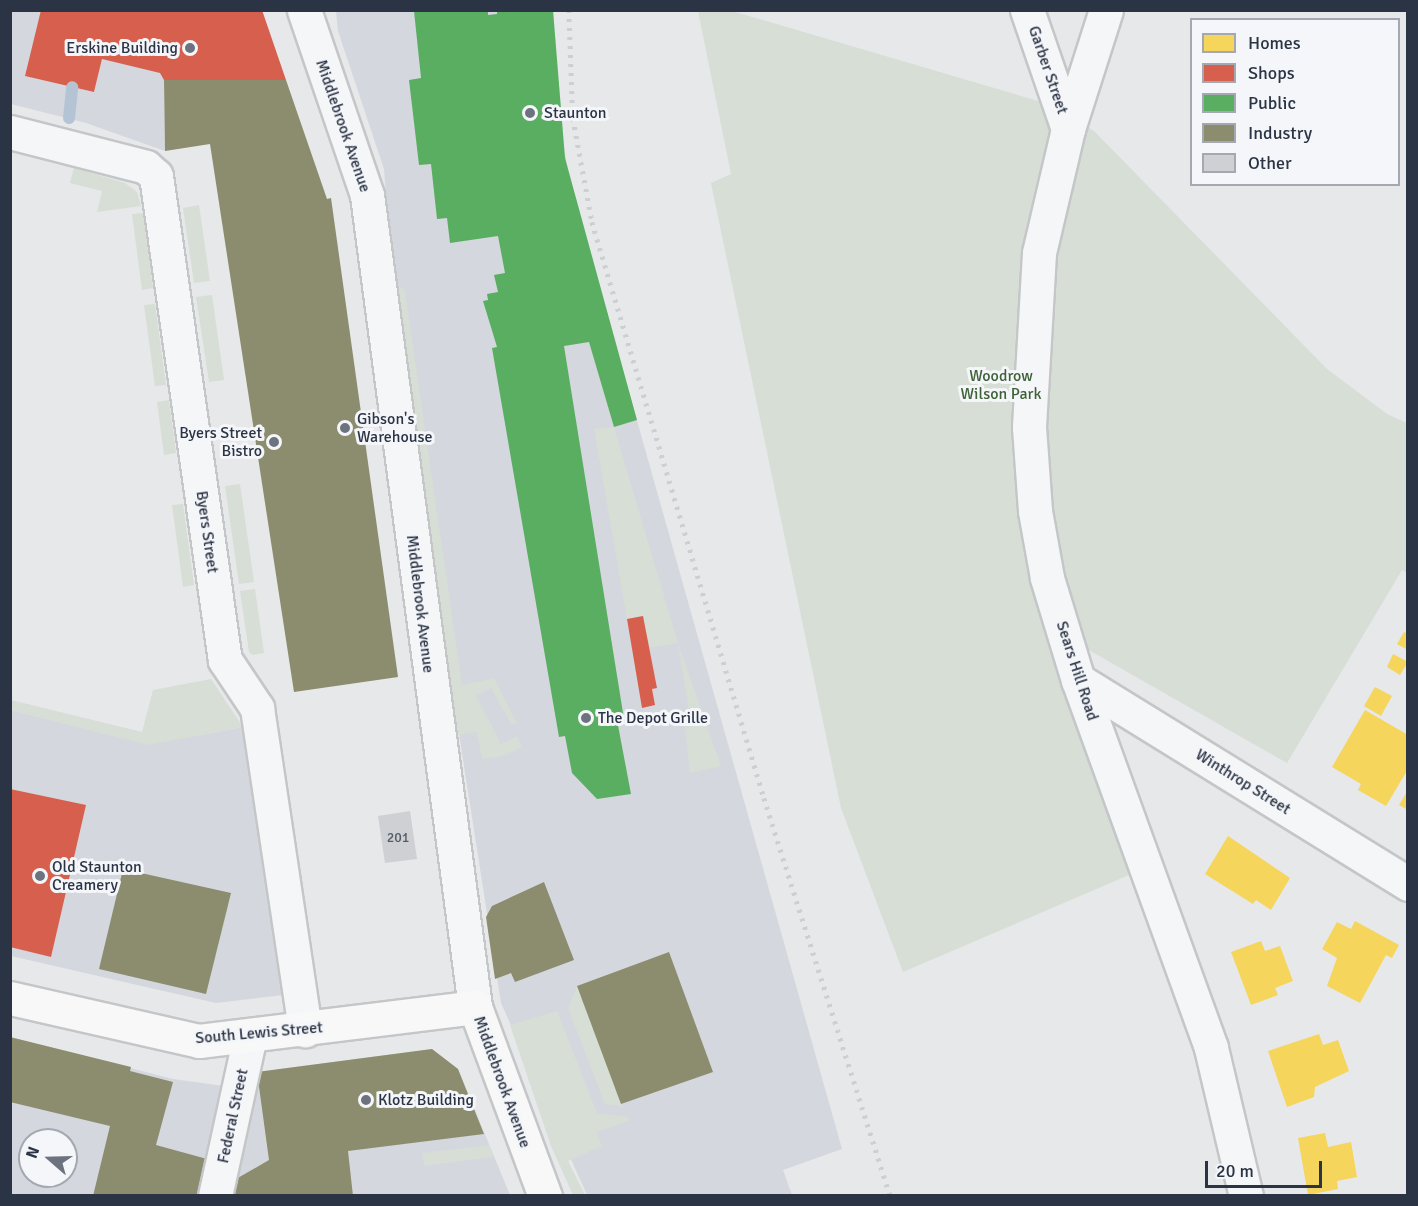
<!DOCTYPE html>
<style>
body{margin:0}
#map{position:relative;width:1418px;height:1206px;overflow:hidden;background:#e6e8ea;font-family:Signika,sans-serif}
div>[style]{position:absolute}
.built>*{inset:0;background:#d4d7dd}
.green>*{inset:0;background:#d6ded6}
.homes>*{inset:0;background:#f6d55c}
.shops>*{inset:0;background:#d6604d}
.public>*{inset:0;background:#5aae61}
.industry>*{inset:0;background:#8c8c6e}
.stream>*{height:12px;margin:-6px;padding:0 6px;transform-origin:6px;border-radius:6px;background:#b4c4d5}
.building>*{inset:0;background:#ced0d3}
.roads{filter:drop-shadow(2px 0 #c4c6c8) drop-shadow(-2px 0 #c4c6c8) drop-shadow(0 2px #c4c6c8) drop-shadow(0 -2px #c4c6c8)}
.minor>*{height:33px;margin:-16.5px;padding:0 16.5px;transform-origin:16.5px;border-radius:16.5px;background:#f5f6f7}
.major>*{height:33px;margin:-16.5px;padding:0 16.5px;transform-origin:16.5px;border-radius:16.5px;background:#f8f8f8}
.rail>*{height:4.5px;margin-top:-2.25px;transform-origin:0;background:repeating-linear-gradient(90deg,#cecfd2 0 3px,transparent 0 9px)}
.dots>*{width:16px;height:16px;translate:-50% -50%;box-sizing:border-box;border:3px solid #f4f6f9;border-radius:50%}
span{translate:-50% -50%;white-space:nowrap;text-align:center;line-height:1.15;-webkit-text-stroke:6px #f4f6f9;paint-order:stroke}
.number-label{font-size:14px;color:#545c69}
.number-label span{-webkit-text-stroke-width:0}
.poi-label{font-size:16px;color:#2b3445}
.right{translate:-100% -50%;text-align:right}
.left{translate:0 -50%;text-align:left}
.street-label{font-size:16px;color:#2b3445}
.park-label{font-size:16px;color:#3f6138}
.frame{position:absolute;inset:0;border:12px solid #2b3445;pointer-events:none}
.legend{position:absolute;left:1190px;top:18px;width:210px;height:168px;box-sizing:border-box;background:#f4f6f9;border:2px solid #a4a8b1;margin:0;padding:8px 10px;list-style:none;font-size:18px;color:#2b3445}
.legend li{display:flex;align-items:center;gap:12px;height:30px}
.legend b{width:30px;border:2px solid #a4a8b1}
.north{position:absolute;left:18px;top:1128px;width:60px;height:60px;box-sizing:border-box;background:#f4f6f9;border:2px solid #a4a8b1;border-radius:50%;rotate:290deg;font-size:16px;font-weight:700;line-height:24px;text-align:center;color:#2b3445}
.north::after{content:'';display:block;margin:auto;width:21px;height:27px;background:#6c737f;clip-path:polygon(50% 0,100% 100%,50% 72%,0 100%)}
.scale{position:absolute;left:1205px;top:1161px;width:117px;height:27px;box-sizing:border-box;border:3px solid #2b3445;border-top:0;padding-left:8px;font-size:18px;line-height:21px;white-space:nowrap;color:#2b3445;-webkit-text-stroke:4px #f4f6f9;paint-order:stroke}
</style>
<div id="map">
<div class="built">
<i style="clip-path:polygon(11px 11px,41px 11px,26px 76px,94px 92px,114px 11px,286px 80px,164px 81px,165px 151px,86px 123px,11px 104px)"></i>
<i style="clip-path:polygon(336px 11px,553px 11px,561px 131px,571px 186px,842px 1149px,783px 1170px,792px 1195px,587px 1195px,501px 1003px,425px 516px,393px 279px,384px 169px,338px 31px)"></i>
<i style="clip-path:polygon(11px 710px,126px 739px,195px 736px,243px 727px,283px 995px,216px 1003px,11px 956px)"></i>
<i style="clip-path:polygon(evenodd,10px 1037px,173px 1079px,224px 1086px,199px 1195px,11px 1195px,10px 1037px,30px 1140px,66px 1140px,66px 1176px,30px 1176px,30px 1140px)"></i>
<i style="clip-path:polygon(432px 1049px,458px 1069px,510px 1195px,229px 1196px,257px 1072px)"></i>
</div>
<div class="green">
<i style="clip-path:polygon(698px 11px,732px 11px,1045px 103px,1094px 131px,1327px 369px,1387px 414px,1407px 423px,1407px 573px,1402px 570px,1287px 763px,1045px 625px,1129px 875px,903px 972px,841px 808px,711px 183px,731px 174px)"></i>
<i style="clip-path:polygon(74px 168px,125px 183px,137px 192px,141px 206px,97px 212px,102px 191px,70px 183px)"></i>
<i style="clip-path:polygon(199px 205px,210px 281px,194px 283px,183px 208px)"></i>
<i style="clip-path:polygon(143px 213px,153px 288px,142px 290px,132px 214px)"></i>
<i style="clip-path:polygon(393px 279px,405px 291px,462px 685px,494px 678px,517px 723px,511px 724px,491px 688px,476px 696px,501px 744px,517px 736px,522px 747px,503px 756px,482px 759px,477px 732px,458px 735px)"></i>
<i style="clip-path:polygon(212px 295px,224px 380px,209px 382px,196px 297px)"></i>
<i style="clip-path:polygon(155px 304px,166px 385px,155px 386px,144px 305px)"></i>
<i style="clip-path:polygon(169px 400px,176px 453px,164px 455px,157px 402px)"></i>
<i style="clip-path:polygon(614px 427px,678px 643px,721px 766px,690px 773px,685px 726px,691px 724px,678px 643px,649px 648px,643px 616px,627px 619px,594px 429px)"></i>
<i style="clip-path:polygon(240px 484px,254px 582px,239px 584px,225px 486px)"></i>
<i style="clip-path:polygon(183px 504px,194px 585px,183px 587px,172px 505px)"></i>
<i style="clip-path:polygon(255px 589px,264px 653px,253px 655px,249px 652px,240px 591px)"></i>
<i style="clip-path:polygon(211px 679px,243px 727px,148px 745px,11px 710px,11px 700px,142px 732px,153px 690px)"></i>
<i style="clip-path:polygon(577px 986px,621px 1103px,624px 1107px,605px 1104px,568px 1008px)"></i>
<i style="clip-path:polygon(557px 1011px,597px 1113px,628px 1117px,629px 1121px,597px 1132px,602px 1146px,568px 1161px,585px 1195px,573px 1195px,551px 1146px,510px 1025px)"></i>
<i style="clip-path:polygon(489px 1145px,494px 1157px,424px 1166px,422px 1153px)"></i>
</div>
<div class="homes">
<i style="clip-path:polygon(1404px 632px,1408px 634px,1408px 650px,1397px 644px)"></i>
<i style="clip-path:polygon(1393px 654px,1408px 662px,1400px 675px,1387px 667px)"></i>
<i style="clip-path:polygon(1375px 687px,1392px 696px,1381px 716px,1364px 706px)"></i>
<i style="clip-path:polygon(1365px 710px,1408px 735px,1408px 769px,1386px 806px,1358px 790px,1361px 784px,1332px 767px)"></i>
<i style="clip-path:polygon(1408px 790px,1408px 810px,1399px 805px)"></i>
<i style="clip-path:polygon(1228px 836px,1290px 878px,1271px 910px,1256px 900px,1253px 904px,1205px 874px)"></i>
<i style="clip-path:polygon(1355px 921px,1399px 945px,1392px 958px,1386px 955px,1360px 1003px,1327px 986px,1337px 958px,1322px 949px,1337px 922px,1351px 929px)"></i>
<i style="clip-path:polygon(1261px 941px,1265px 951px,1280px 946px,1293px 981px,1275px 988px,1278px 995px,1251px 1005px,1231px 952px)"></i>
<i style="clip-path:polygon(1319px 1034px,1323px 1045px,1338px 1040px,1349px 1071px,1315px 1087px,1314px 1097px,1287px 1107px,1268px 1051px)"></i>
<i style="clip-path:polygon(1325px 1133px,1328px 1147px,1351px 1142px,1357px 1177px,1337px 1181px,1338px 1189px,1308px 1195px,1298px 1138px)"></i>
</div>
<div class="shops">
<i style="clip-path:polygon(41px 10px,262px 10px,286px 80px,164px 80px,160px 73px,102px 59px,94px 92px,25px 76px)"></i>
<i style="clip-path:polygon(643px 616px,657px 688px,652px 689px,655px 705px,642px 708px,627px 619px)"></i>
<i style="clip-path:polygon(10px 789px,86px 805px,51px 957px,10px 947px)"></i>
</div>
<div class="public">
<i style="clip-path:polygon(488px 10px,488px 15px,497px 14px,497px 10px,553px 10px,565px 158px,637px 420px,614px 427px,589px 342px,564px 346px,624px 719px,617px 720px,631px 794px,597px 799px,572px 773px,565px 736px,559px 737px,492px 348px,497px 347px,483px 301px,488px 300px,487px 294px,498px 292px,494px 275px,505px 273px,498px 236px,450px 243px,447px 218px,437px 219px,431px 164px,419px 165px,409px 80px,421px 78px,414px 11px)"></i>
</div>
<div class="industry">
<i style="clip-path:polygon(164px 80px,286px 80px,327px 199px,331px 198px,398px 677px,294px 692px,210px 144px,165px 151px)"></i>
<i style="clip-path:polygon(123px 869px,231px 893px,206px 994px,99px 969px)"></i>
<i style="clip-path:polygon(544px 882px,574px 960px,515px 982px,511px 973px,495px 979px,486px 917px,492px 906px)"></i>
<i style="clip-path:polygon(669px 952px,713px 1072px,621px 1104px,577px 986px)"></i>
<i style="clip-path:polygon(10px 1037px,131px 1067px,130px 1071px,173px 1082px,156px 1145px,207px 1159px,199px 1196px,93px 1196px,110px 1126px,10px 1102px)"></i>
<i style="clip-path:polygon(432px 1049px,458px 1069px,484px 1134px,348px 1151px,353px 1196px,232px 1196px,236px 1179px,269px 1160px,257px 1072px)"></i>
</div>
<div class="stream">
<i style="left:69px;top:118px;width:31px;rotate:-84deg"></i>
</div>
<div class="building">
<i style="clip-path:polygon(410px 811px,417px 859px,385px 863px,378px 816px)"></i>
</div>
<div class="roads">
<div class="minor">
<i style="left:304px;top:10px;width:195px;rotate:71.2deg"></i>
<i style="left:367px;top:195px;width:819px;rotate:82.42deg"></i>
<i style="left:1027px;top:10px;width:126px;rotate:71deg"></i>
<i style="left:1106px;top:10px;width:125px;rotate:107.7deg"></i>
<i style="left:1068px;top:129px;width:127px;rotate:103.2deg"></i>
<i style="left:1039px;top:253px;width:174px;rotate:93.3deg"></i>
<i style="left:1029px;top:427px;width:84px;rotate:85.9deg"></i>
<i style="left:1035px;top:511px;width:68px;rotate:79.8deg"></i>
<i style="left:1047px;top:578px;width:107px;rotate:73.1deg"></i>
<i style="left:1078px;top:680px;width:391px;rotate:70.1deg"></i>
<i style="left:1211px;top:1048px;width:152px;rotate:76.7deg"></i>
<i style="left:10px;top:132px;width:140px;rotate:14.4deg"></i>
<i style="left:146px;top:167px;width:13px;rotate:42deg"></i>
<i style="left:156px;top:176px;width:489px;rotate:81.9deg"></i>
<i style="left:225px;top:660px;width:58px;rotate:56.3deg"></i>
<i style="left:257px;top:708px;width:326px;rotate:81.5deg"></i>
<i style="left:1078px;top:680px;width:388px;rotate:31.7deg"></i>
<i style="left:215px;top:1196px;width:164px;rotate:-77.7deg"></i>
</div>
<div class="major">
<i style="left:10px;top:998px;width:194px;rotate:12.8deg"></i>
<i style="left:199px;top:1041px;width:278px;rotate:-7deg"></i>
<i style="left:475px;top:1007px;width:202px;rotate:69.7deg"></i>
</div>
</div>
<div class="rail">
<i style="left:569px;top:10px;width:108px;rotate:87.9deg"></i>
<i style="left:573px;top:118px;width:106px;rotate:79.6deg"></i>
<i style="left:592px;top:222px;width:601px;rotate:73.37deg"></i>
<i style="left:764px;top:798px;width:417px;rotate:72.4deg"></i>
</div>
<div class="dots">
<i style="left:190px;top:48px;background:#6c737f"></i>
<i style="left:530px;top:113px;background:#6c737f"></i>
<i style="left:345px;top:428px;background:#6c737f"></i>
<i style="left:274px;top:442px;background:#6c737f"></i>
<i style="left:586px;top:718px;background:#6c737f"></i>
<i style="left:40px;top:876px;background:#6c737f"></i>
<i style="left:366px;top:1100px;background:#6c737f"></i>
</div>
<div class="number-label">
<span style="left:398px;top:838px">201</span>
</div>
<div class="poi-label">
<span class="right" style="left:178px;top:48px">Erskine Building</span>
<span class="left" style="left:544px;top:113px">Staunton</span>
<span class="left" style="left:357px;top:428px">Gibson's<br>Warehouse</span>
<span class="right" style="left:262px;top:442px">Byers Street<br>Bistro</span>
<span class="left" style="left:598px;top:718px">The Depot Grille</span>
<span class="left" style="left:52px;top:876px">Old Staunton<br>Creamery</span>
<span class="left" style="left:378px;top:1100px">Klotz Building</span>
</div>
<div class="street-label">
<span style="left:1048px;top:70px;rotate:71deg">Garber Street</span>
<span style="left:343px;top:126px;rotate:71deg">Middlebrook Avenue</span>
<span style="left:207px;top:532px;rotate:82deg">Byers Street</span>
<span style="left:420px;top:604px;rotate:83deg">Middlebrook Avenue</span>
<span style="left:1077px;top:671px;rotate:72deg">Sears Hill Road</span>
<span style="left:1243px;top:782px;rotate:32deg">Winthrop Street</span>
<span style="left:259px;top:1033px;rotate:-5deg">South Lewis Street</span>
<span style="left:502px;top:1082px;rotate:70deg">Middlebrook Avenue</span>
<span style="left:233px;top:1116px;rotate:-78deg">Federal Street</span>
</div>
<div class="park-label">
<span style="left:1001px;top:385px">Woodrow<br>Wilson Park</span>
</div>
<div class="frame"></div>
<ul class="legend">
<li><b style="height:16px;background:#f6d55c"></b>Homes</li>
<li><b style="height:16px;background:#d6604d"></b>Shops</li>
<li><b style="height:16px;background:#5aae61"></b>Public</li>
<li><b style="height:16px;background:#8c8c6e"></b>Industry</li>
<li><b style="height:16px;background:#ced0d3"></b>Other</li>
</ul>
<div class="north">N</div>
<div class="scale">20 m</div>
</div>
